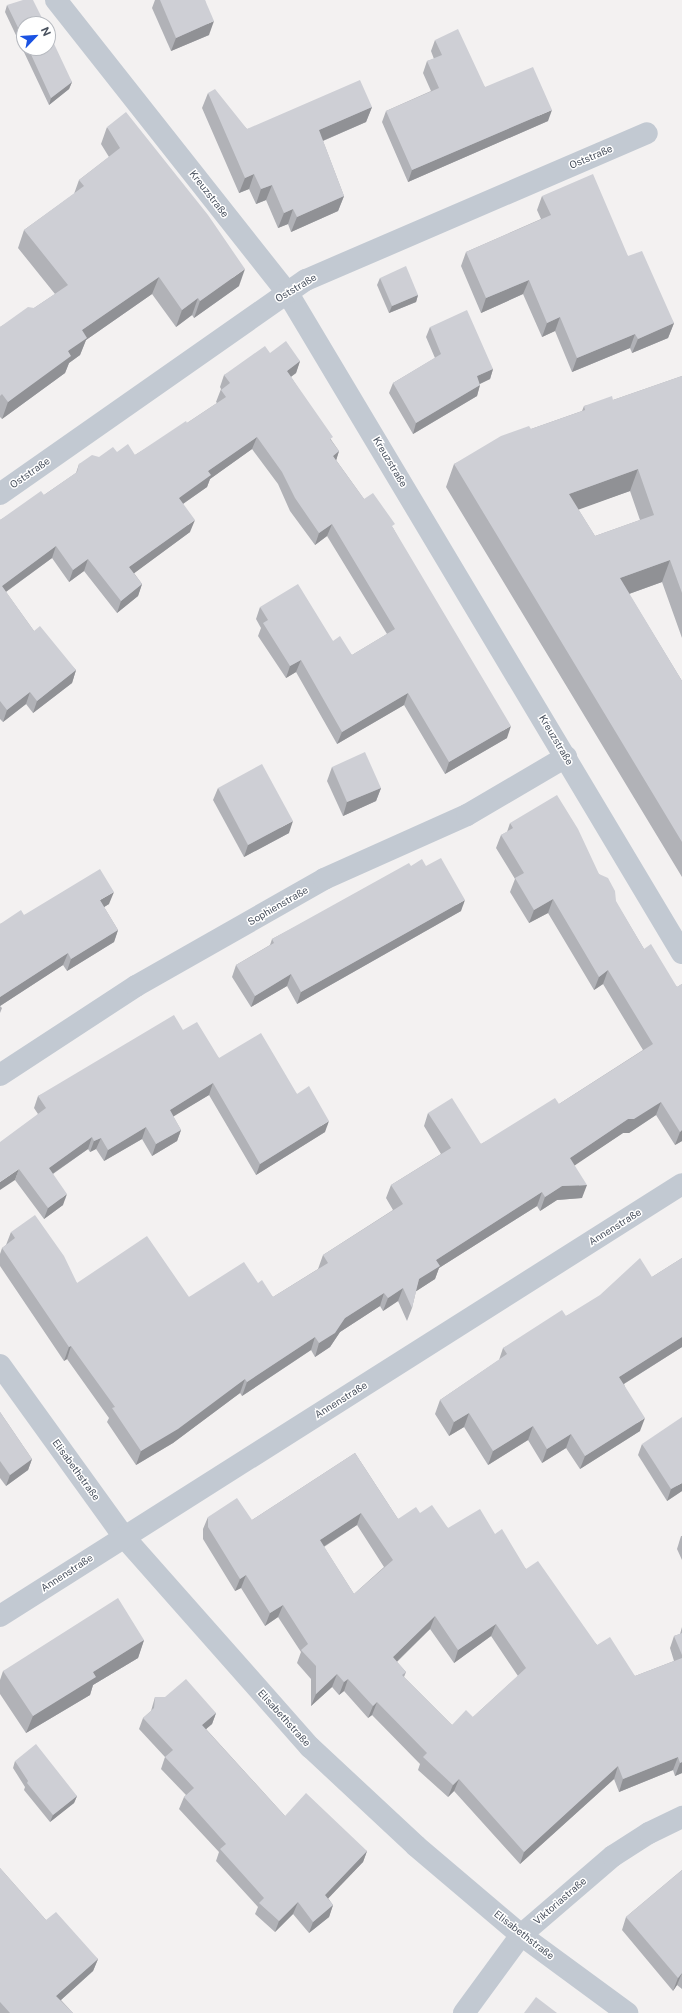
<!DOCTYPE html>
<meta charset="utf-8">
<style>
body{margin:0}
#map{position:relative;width:682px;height:2013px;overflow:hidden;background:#f3f1f1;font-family:"Public Sans",sans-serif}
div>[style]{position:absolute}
.minor>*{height:22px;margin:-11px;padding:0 11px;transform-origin:11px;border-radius:11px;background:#c2c9d2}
.wall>*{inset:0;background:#b1b2b7}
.shaded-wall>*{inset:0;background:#909195}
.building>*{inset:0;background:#cecfd5}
span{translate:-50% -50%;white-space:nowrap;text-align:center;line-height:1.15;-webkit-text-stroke:3px #fff;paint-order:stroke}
.street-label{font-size:10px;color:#49515e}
.north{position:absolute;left:16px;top:16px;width:40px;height:40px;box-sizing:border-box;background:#fff;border:1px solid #b6b9bf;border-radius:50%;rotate:65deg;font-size:11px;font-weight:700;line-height:16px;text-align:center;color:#49515e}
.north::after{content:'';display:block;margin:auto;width:14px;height:18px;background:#1b53e3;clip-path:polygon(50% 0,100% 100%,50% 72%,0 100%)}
</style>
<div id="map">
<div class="minor">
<i style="left:56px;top:0;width:372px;rotate:51.7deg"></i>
<i style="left:287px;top:292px;width:770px;rotate:59.14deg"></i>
<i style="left:0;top:494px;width:373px;rotate:-35deg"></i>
<i style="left:306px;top:280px;width:371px;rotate:-23.3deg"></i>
<i style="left:0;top:1075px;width:163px;rotate:-33.2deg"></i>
<i style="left:136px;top:986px;width:216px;rotate:-29.6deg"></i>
<i style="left:324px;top:879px;width:157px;rotate:-24.1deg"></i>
<i style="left:467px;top:815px;width:115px;rotate:-30.4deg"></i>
<i style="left:0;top:1365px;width:212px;rotate:54.2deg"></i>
<i style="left:124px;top:1537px;width:281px;rotate:48.5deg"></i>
<i style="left:310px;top:1747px;width:145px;rotate:43deg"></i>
<i style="left:416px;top:1846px;width:138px;rotate:40.3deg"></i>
<i style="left:521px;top:1935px;width:132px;rotate:36.3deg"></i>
<i style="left:0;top:1616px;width:807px;rotate:-32.35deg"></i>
<i style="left:464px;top:2013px;width:97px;rotate:-53.8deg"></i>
<i style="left:521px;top:1935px;width:121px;rotate:-40.7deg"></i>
<i style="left:613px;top:1856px;width:43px;rotate:-32.6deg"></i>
<i style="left:649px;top:1833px;width:37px;rotate:-26deg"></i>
</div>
<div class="wall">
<i style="clip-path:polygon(155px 0,205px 0,209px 35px,171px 51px,152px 8px)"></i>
<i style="clip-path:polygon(7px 5px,24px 24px,24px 48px,48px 48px,72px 82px,69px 89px,49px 105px,5px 12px)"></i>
<i style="clip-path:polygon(435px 40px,485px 87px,548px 121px,408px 182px,382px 122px,386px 111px,431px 91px,423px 73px,427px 61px,434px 59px,431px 51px)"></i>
<i style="clip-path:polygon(208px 93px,247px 129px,372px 107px,366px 122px,323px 141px,344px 196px,338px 211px,291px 232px,288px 224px,278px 228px,266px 200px,256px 204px,249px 189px,239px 193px,202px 108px)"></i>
<i style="clip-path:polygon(107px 127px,239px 286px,194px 318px,192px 315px,176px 327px,152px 294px,86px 340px,80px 355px,69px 363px,65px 373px,2px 419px,0 417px,0 327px,34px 308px,55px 294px,18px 248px,24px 230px,74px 194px,79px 180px,109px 157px,101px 144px)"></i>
<i style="clip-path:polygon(542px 196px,628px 256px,674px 323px,668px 338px,632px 353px,630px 348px,572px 372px,555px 331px,542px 337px,523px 294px,481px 313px,461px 266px,466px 252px,541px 219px,537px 210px)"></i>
<i style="clip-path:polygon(380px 278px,418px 295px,416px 302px,389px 313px,377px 285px)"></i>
<i style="clip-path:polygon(430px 327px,493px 369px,490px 379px,480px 384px,477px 396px,413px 434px,389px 393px,393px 383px,435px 358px,426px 337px)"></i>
<i style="clip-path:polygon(270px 353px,300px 361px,296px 373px,291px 377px,332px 441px,339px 451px,336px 460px,364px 499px,393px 528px,507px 738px,445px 774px,404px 705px,337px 744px,296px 672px,286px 678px,258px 636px,261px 628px,256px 619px,260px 607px,333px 641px,352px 655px,387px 634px,327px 536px,315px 545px,290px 511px,278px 484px,252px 449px,210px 479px,207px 487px,183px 504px,190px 532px,134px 573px,142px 584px,138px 596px,117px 613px,84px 571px,69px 582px,52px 558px,6px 592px,34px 631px,76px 670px,72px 683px,33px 713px,26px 704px,3px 722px,0 719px,0 520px,44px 495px,76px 473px,79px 464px,117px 452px,135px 455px,187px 423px,217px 403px,216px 402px,221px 389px,220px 387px,224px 375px)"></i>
<i style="clip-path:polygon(evenodd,682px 376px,682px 638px,662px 582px,629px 594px,682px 681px,682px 877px,446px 487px,454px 464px,531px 429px,582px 411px,584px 406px,613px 400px,682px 376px,630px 491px,640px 520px,595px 536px,578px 509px,630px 491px)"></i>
<i style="clip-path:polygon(332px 767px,381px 788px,376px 801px,343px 816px,327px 781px)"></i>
<i style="clip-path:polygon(218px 788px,289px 833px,244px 857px,213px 800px)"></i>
<i style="clip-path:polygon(510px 823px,599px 874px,644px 949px,677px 987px,682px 984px,682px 1141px,675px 1145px,656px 1115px,629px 1133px,623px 1133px,574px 1165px,582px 1198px,557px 1200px,540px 1211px,537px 1206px,439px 1268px,435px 1279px,416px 1291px,412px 1308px,407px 1321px,398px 1301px,383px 1311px,380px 1306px,340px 1332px,330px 1347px,315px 1357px,311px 1350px,242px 1396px,240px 1393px,173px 1443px,136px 1465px,107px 1422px,109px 1418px,67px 1359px,64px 1361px,0 1266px,0 1254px,2px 1248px,6px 1245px,11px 1232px,77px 1283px,189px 1297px,258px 1283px,273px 1297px,318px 1269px,323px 1255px,393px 1210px,386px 1198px,391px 1185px,441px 1154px,424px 1126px,428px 1113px,481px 1144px,559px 1104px,643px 1050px,603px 984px,594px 990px,548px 913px,529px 923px,510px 892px,515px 879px,496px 848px,501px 835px,507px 832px)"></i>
<i style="clip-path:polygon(411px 866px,426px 866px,461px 911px,297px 1004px,287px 986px,251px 1007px,232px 977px,236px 965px,270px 945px,272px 939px)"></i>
<i style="clip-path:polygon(109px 904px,104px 907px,118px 930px,114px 942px,67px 971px,63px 965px,0 1006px,2px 1008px,0 1013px,0 924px,24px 915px)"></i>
<i style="clip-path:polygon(183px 1030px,219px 1058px,297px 1094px,325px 1132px,256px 1175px,209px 1095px,173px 1116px,181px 1130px,177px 1141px,152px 1156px,142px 1139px,104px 1161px,96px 1149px,90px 1152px,88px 1149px,53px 1174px,63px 1205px,44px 1219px,15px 1180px,38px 1114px,34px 1108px,38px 1096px)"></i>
<i style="clip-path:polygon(682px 1258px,682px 1347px,624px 1384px,640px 1431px,580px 1469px,566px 1448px,542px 1463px,528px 1440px,488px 1465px,464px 1427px,449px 1436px,435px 1414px,440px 1400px,499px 1360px,503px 1348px,566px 1316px,652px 1277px)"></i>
<i style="clip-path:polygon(0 1412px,32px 1459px,28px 1470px,6px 1486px,0 1478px)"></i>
<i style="clip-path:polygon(642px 1444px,682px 1491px,667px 1501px,638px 1455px)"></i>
<i style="clip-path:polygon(evenodd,355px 1453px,398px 1519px,420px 1513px,448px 1528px,495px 1534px,526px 1569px,597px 1645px,635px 1676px,674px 1661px,670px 1648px,674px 1636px,680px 1634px,682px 1627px,682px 1773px,675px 1776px,673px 1770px,619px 1792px,614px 1779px,520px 1864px,454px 1791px,448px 1797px,418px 1770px,420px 1764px,372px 1715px,368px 1718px,344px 1691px,339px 1695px,332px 1687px,311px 1706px,311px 1679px,297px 1663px,301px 1652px,278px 1617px,265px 1626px,241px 1588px,235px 1591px,203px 1539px,203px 1529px,208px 1517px,252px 1520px,355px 1453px,357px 1525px,384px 1567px,354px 1594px,324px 1547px,357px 1525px,355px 1453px,430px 1629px,454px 1663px,491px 1636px,518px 1676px,473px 1717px,452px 1725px,404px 1677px,406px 1672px,397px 1662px,430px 1629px)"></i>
<i style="clip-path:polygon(681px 1536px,682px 1536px,682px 1560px,677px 1549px)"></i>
<i style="clip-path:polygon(144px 1640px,138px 1658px,93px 1685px,90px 1695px,26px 1733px,0 1694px,0 1680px,3px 1671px)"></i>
<i style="clip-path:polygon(155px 1697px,216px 1713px,212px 1724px,206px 1729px,285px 1816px,367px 1851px,363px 1862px,328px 1898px,333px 1905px,329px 1917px,309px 1933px,293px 1914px,275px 1932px,255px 1914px,258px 1907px,216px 1861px,219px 1852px,179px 1809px,184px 1797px,186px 1795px,161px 1769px,165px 1757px,139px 1729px,143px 1718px,151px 1711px)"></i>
<i style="clip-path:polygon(15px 1761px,77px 1796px,74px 1803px,50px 1822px,24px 1790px,25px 1787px,13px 1768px)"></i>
<i style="clip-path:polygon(0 1868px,46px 1920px,98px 1959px,93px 1971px,61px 2000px,73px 2013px,0 2013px)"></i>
<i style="clip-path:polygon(682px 1870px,682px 1989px,677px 1985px,673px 1991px,622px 1930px,626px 1917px)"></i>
</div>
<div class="shaded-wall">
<i style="clip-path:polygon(214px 21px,209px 35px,171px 51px,176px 38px)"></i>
<i style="clip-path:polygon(72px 82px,69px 89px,49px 105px,51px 98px)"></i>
<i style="clip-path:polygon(372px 107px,366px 122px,313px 145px,319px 130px)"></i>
<i style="clip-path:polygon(552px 110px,548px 121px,408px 182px,412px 170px)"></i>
<i style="clip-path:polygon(254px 174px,249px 189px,239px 193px,245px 178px)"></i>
<i style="clip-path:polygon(272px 185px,266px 200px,256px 204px,261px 189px)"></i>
<i style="clip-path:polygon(344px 196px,338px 211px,291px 232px,297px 217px)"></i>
<i style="clip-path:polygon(293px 209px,288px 224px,278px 228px,284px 213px)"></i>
<i style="clip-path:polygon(245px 269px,239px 286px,194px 318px,200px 301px)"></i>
<i style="clip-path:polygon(159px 277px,152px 294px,86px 340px,80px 355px,69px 363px,65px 373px,2px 419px,8px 402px,68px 351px,82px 330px)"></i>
<i style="clip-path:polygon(529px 280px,523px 294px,481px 313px,486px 298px)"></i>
<i style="clip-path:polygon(418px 295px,416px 302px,389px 313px,392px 306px)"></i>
<i style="clip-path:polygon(198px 298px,192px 315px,176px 327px,182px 310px)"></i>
<i style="clip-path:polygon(560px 317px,555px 331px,542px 337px,547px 323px)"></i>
<i style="clip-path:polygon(674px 323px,668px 338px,632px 353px,638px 339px)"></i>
<i style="clip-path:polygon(635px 334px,630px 348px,572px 372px,577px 358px)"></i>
<i style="clip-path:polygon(300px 361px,296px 373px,282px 383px,287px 371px)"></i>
<i style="clip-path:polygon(493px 369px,490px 379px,473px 387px,477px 376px)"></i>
<i style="clip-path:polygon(480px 385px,477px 396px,413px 434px,416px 423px)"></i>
<i style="clip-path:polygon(257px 437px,252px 449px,210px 479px,207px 487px,174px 510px,179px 498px,208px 471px)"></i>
<i style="clip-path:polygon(339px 451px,335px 464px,333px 456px)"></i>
<i style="clip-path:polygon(638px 469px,630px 491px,561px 516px,569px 494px)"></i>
<i style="clip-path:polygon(195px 520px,190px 532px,125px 580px,129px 567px)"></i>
<i style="clip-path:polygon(332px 524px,327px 536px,315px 545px,319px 533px)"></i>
<i style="clip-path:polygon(56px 546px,52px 558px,0 596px,2px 586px)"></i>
<i style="clip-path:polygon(88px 559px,84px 571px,69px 582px,73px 570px)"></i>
<i style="clip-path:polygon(670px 560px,662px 582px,612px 600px,620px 578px)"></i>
<i style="clip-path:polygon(142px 584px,138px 596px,117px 613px,121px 601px)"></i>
<i style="clip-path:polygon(301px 660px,296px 672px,286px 678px,290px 666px)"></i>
<i style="clip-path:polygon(76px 670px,72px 683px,33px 713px,37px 701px)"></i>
<i style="clip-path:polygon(30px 692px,26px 704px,3px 722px,7px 710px)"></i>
<i style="clip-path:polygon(408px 693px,404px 705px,337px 744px,342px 732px)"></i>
<i style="clip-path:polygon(511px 726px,507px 738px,445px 774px,449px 762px)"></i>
<i style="clip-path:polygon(381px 788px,376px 801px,343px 816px,347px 802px)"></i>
<i style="clip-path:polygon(293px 821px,289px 833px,244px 857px,248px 845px)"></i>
<i style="clip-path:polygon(114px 892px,109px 904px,96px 912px,100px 900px)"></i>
<i style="clip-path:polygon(553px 899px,548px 913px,529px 923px,534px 910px)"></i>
<i style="clip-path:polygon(465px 900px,461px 911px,297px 1004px,301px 992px)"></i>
<i style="clip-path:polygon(118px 930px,114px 942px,67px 971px,71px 959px)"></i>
<i style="clip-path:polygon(68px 953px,63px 965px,0 1006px,0 997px)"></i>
<i style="clip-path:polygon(608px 970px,603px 984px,594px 990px,599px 977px)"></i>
<i style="clip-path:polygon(291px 974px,287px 986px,251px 1007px,255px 996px)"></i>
<i style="clip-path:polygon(213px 1083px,209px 1095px,166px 1121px,170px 1110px)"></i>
<i style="clip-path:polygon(661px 1102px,656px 1115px,629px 1133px,623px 1133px,565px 1172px,570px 1158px,628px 1119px)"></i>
<i style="clip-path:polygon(329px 1121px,325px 1132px,256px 1175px,260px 1164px)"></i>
<i style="clip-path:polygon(146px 1127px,142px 1139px,104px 1161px,108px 1150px)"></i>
<i style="clip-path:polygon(181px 1130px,177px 1141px,152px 1156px,156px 1144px)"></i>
<i style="clip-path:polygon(682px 1130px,682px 1141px,675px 1145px,680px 1132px)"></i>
<i style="clip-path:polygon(92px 1137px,88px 1149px,45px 1179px,49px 1168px)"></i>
<i style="clip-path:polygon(101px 1138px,96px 1149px,90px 1152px,94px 1141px)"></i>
<i style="clip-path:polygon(19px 1169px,15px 1180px,0 1190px,0 1182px)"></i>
<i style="clip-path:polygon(587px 1185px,582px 1198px,557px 1200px,540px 1211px,545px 1197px,562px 1186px)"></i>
<i style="clip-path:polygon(542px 1192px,537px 1206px,439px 1268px,435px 1279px,415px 1292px,419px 1279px,436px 1260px)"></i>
<i style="clip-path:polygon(67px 1194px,63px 1205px,44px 1219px,48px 1208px)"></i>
<i style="clip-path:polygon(403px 1288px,398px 1301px,383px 1311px,388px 1298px)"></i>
<i style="clip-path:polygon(384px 1293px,380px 1306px,340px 1332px,330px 1347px,315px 1357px,319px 1343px,345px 1318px)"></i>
<i style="clip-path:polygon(315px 1337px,311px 1350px,242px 1396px,247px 1382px)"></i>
<i style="clip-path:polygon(682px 1337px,682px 1347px,614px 1390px,619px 1377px)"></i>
<i style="clip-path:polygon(71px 1346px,67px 1359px,64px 1361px,69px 1347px)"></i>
<i style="clip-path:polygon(245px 1379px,240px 1393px,173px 1443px,136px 1465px,141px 1451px)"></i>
<i style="clip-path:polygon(469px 1413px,464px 1427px,449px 1436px,454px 1422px)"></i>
<i style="clip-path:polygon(645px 1418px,640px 1431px,580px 1469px,585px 1456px)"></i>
<i style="clip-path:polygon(533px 1426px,528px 1440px,488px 1465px,493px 1451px)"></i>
<i style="clip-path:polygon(571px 1434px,566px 1448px,542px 1463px,547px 1449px)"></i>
<i style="clip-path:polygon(32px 1459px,28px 1470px,6px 1486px,10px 1475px)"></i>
<i style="clip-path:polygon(682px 1483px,682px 1491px,667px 1501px,671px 1489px)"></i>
<i style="clip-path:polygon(361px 1513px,357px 1525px,315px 1552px,320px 1540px)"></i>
<i style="clip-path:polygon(246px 1575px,241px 1588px,235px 1591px,240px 1579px)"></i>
<i style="clip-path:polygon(283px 1605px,278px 1617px,265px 1626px,270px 1613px)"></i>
<i style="clip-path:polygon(435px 1616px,430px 1629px,388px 1670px,393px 1657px)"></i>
<i style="clip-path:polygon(496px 1624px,491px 1636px,454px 1663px,458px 1650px)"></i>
<i style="clip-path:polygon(144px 1640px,138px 1658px,93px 1685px,90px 1695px,26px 1733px,33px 1716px,93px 1672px)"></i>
<i style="clip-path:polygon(337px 1674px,332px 1687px,311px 1706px,316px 1694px)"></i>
<i style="clip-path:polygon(348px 1679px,344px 1691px,339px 1695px,344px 1682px)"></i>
<i style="clip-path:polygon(377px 1702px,372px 1715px,368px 1718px,373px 1706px)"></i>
<i style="clip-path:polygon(216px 1713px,212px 1724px,198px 1736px,202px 1725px)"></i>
<i style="clip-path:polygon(678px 1757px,673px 1770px,619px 1792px,623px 1779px)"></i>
<i style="clip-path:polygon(682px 1762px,682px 1773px,675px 1776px,680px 1763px)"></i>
<i style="clip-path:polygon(618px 1766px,614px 1779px,520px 1864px,524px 1852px)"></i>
<i style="clip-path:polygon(459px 1779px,454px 1791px,448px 1797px,453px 1785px)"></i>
<i style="clip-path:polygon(77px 1796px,74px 1803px,50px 1822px,53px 1815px)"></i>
<i style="clip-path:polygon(367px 1851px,363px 1862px,321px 1906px,325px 1895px)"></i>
<i style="clip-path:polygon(298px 1902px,293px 1914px,275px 1932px,279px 1921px)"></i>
<i style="clip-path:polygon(333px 1905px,329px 1917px,309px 1933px,313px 1922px)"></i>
<i style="clip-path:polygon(98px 1959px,93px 1971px,52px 2008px,56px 1996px)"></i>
<i style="clip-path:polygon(682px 1973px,677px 1985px,673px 1991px,678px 1978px)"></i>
</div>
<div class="building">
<i style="clip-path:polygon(23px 0,33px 0,45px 24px,24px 24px,24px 40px,7px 5px)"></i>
<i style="clip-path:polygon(160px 0,205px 0,214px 21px,176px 38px)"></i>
<i style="clip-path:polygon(458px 29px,485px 87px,533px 67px,552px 110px,412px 170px,386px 111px,439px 88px,427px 61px,442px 55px,435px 40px)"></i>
<i style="clip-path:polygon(48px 31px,72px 82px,51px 98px,28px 48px,48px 48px)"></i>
<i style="clip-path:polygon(360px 80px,372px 107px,319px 130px,344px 196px,297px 217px,293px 209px,284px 213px,272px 185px,261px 189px,254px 174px,245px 178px,208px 93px,215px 89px,247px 129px)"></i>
<i style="clip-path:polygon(126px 112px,208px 215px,245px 269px,200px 301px,198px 298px,182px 310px,159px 277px,82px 330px,87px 338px,68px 351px,71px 356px,8px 402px,2px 394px,0 396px,0 327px,28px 307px,34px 308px,68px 285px,24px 230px,84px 186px,79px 180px,120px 148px,107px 127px)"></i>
<i style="clip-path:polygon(593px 174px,628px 256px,642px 251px,674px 323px,638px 339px,635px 334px,577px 358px,560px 317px,547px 323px,529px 280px,486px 298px,466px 252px,551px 215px,542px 196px)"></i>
<i style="clip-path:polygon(406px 266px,418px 295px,392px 306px,380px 278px)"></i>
<i style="clip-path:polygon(467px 310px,493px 369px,477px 376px,480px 385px,416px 423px,393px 383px,441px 354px,430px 327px)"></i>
<i style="clip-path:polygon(286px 341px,300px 361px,287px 371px,333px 437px,330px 439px,339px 451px,333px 456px,364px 499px,373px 493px,395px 524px,392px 526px,511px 726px,449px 762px,408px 693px,342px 732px,301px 660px,290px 666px,263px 623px,268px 620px,260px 607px,298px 584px,333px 641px,340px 636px,352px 655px,395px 629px,332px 524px,319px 533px,295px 498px,282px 472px,257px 437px,208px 471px,211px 475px,179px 498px,195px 520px,129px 567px,142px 584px,121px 601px,88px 559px,73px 570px,56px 546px,2px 586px,34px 631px,40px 626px,76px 670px,37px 701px,30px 692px,7px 710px,0 701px,0 520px,41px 491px,44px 495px,77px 472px,79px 464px,92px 455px,99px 457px,113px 447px,117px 452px,128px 444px,135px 455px,186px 421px,187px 423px,226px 397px,221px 390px,230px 383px,224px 375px,265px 346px,270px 353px)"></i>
<i style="clip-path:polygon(evenodd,682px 376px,682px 593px,670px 560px,620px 578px,682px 681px,682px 842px,454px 464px,501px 436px,529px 426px,531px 429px,585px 410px,584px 406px,612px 396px,613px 400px,682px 376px,638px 469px,654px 515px,595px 536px,569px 494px,638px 469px)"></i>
<i style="clip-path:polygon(365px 752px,381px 788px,347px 802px,332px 767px)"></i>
<i style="clip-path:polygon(262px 764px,293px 821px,248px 845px,218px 788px)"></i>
<i style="clip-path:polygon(557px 795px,578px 829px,599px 874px,608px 878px,615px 891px,616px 901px,644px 949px,651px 944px,677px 987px,682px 984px,682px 1130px,680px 1132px,661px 1102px,634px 1119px,628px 1119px,570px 1158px,587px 1185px,562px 1186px,545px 1197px,542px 1192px,436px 1260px,440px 1266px,419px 1279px,412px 1308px,403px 1288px,388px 1298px,384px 1293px,345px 1318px,335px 1333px,319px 1343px,315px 1337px,247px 1382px,245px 1379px,178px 1429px,141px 1451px,112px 1408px,115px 1407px,71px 1346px,69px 1347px,2px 1248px,15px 1238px,11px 1232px,35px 1215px,64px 1256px,77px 1283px,147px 1236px,189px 1297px,244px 1262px,258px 1283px,262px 1280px,273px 1297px,328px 1263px,323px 1255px,403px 1204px,391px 1185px,451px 1148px,428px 1113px,452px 1098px,481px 1144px,555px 1098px,559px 1104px,653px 1044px,608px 970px,599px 977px,553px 899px,534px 910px,515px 878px,524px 873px,501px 835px,513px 828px,510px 823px)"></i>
<i style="clip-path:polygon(441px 858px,465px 900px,301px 992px,291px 974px,255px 996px,236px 965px,274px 943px,272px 939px,409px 863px,411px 866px,422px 859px,426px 866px)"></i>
<i style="clip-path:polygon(100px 869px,114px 892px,100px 900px,118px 930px,71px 959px,68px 953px,0 997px,0 924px,21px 910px,24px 915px)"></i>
<i style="clip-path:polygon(174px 1015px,183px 1030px,197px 1022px,219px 1058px,261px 1033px,297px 1094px,309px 1086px,329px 1121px,260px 1164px,213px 1083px,170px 1110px,181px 1130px,156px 1144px,146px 1127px,108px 1150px,101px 1138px,94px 1141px,92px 1137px,49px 1168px,67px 1194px,48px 1208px,19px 1169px,0 1182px,0 1142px,46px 1108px,38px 1096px)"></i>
<i style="clip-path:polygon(640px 1258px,652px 1277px,682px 1258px,682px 1337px,619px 1377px,645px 1418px,585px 1456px,571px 1434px,547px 1449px,533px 1426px,493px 1451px,469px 1413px,454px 1422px,440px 1400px,507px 1354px,503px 1348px,562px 1310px,566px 1316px,600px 1295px)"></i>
<i style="clip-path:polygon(0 1412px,32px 1459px,10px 1475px,0 1461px)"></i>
<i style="clip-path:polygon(682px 1417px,682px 1483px,671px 1489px,642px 1444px)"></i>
<i style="clip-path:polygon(evenodd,355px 1453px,398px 1519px,416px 1507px,420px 1513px,432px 1505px,448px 1528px,480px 1509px,495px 1534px,502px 1529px,526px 1569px,538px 1561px,597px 1645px,610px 1637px,635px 1676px,682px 1658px,682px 1762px,680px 1763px,678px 1757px,623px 1779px,618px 1766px,524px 1852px,459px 1779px,453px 1785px,423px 1757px,427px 1753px,377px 1702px,373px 1706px,348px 1679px,344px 1682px,337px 1674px,316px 1694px,316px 1666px,301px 1650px,308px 1644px,283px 1605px,270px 1613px,246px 1575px,240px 1579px,208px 1527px,208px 1517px,237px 1498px,252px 1520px,355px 1453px,361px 1513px,393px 1560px,354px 1594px,320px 1540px,361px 1513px,355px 1453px,435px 1616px,458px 1650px,496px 1624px,526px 1668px,473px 1717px,466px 1710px,452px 1725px,402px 1675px,406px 1672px,393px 1657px,435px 1616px)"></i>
<i style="clip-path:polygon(118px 1598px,144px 1640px,93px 1672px,96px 1677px,33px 1716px,3px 1671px)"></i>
<i style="clip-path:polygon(682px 1633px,682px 1655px,674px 1636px)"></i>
<i style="clip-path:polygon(186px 1679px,216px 1713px,202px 1725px,285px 1816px,306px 1793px,367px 1851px,325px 1895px,333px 1905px,313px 1922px,298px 1902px,279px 1921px,259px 1903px,264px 1898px,220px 1849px,226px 1844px,184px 1797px,194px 1788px,165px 1757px,173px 1750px,143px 1718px,154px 1708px,155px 1697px,165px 1697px)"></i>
<i style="clip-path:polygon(36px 1744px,77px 1796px,53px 1815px,27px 1783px,28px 1781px,15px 1761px)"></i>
<i style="clip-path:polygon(0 1868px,46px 1920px,56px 1912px,98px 1959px,56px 1996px,73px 2013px,10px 2013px,0 2002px)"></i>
<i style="clip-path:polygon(682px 1870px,682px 1973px,678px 1978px,626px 1917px)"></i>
<i style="clip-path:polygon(536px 1997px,557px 2013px,524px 2013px)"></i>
</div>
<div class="street-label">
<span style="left:591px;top:157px;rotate:-23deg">Oststraße</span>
<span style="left:209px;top:194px;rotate:52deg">Kreuzstraße</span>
<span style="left:296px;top:288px;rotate:-31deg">Oststraße</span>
<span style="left:390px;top:462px;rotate:59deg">Kreuzstraße</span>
<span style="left:30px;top:473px;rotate:-35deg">Oststraße</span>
<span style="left:556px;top:740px;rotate:59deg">Kreuzstraße</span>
<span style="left:278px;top:906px;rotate:-30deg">Sophienstraße</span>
<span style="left:615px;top:1227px;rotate:-32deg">Annenstraße</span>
<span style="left:341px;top:1400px;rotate:-32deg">Annenstraße</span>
<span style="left:76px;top:1470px;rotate:54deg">Elisabethstraße</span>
<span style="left:67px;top:1573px;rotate:-33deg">Annenstraße</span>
<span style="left:284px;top:1718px;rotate:48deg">Elisabethstraße</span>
<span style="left:560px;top:1901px;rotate:-41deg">Viktoriastraße</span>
<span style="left:524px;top:1935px;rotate:38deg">Elisabethstraße</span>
</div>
<div class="north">N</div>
</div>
